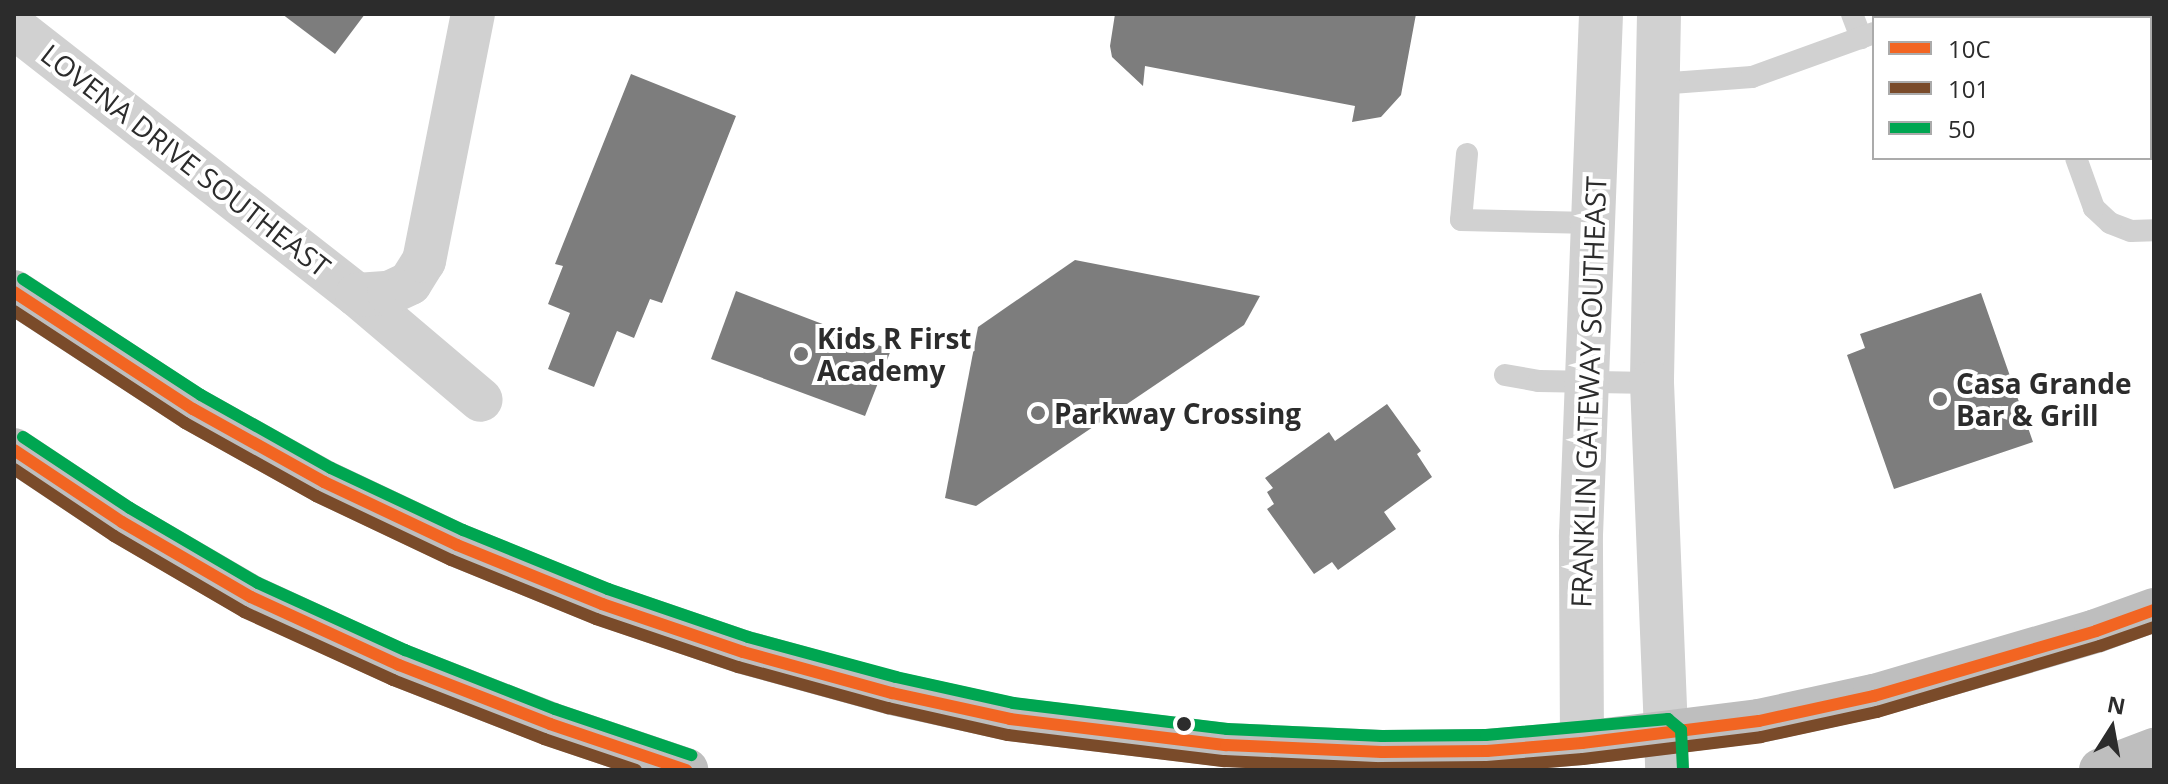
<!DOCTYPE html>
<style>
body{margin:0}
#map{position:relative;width:2168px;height:784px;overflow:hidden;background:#fff;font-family:"Open Sans",sans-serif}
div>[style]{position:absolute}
.building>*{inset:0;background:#7d7d7d}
.lane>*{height:22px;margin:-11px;padding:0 11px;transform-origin:11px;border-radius:11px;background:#d1d1d1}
.street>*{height:44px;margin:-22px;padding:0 22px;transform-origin:22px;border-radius:22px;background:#d1d1d1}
.secondary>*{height:44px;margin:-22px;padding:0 22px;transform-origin:22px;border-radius:22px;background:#cacaca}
.highway>*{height:44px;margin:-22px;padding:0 22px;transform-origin:22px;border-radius:22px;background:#bebebe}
.bus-1>*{height:12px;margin:-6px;padding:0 6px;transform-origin:6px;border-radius:6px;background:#f26522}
.bus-2>*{height:12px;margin:-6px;padding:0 6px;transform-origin:6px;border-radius:6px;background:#7a4b2a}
.bus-3>*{height:12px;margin:-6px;padding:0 6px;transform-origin:6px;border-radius:6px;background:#00a651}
.dots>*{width:22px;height:22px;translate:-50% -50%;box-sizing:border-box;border:4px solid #fff;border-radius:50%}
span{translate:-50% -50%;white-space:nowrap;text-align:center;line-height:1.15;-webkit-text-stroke:8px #fff;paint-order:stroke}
.street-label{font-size:28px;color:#2c2c2c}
.poi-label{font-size:28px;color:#2c2c2c;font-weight:700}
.left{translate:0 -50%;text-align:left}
.frame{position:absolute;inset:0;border:16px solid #2c2c2c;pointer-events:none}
.legend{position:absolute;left:1872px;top:16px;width:280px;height:144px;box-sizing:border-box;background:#fff;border:2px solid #ababab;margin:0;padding:10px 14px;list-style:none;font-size:24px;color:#2c2c2c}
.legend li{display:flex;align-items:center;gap:16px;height:40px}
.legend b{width:40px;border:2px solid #ababab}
.north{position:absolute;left:2072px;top:688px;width:80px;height:80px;-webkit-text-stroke:6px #fff;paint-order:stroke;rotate:11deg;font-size:22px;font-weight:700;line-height:32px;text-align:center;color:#2c2c2c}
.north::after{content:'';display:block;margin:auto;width:28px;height:36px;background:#2c2c2c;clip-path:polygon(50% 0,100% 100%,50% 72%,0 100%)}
</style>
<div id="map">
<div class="building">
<i style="clip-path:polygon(282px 14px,365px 14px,335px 54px)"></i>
<i style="clip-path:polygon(1115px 14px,1416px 14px,1401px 95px,1381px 117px,1352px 122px,1355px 106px,1145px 66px,1143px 86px,1112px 57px,1110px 46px)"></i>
<i style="clip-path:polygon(631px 74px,736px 116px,662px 303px,650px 299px,634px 338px,617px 331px,594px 387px,548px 369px,570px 313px,548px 304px,563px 266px,555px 264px)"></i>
<i style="clip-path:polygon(1075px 260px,1260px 296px,1244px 325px,976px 506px,945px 498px,978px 327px)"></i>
<i style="clip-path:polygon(736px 291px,891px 350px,865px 416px,711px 359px)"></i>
<i style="clip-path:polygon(1981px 293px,2033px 442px,1894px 489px,1847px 355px,1865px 348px,1860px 334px)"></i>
<i style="clip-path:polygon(1387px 404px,1421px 451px,1417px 454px,1432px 477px,1384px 512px,1396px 529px,1338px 570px,1332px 562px,1314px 574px,1267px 509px,1274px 504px,1267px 492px,1273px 488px,1265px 478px,1329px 432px,1335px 441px)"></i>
</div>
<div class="lane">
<i style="left:1852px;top:14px;width:26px;rotate:69deg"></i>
<i style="left:2016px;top:14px;width:5px;rotate:53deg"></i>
<i style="left:1912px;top:18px;width:12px;rotate:-20deg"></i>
<i style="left:2150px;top:79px;width:4px;rotate:-27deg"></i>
<i style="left:1658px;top:84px;width:94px;rotate:-4.3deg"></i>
<i style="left:1752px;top:77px;width:130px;rotate:-19.8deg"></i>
<i style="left:1467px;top:154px;width:66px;rotate:95.2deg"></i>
<i style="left:1461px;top:220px;width:131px;rotate:1.3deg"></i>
<i style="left:2076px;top:158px;width:53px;rotate:70.2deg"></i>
<i style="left:2094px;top:208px;width:22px;rotate:43deg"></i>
<i style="left:2110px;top:223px;width:22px;rotate:21deg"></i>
<i style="left:2131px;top:231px;width:23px;rotate:-2deg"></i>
<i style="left:1505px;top:375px;width:35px;rotate:10deg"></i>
<i style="left:1539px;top:381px;width:113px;rotate:1deg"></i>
</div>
<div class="street">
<i style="left:1659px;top:14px;width:369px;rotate:91.1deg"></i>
<i style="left:1652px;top:383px;width:352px;rotate:87.7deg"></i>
<i style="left:14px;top:27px;width:435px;rotate:38deg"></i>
<i style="left:357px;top:295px;width:162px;rotate:40.3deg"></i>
<i style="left:357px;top:295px;width:32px;rotate:-4deg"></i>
<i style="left:389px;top:293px;width:23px;rotate:-25deg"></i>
<i style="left:410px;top:283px;width:26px;rotate:-58deg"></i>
<i style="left:424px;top:261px;width:252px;rotate:-78.8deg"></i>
<i style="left:1582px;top:743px;width:208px;rotate:-90.3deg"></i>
<i style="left:1581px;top:535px;width:521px;rotate:-87.8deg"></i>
</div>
<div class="secondary">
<i style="left:1666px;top:735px;width:35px;rotate:88deg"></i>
</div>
<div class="highway">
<i style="left:14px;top:292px;width:214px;rotate:33.2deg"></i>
<i style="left:193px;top:409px;width:150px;rotate:29.1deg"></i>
<i style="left:324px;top:482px;width:147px;rotate:25.3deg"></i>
<i style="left:457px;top:545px;width:157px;rotate:22.1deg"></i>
<i style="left:602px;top:604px;width:149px;rotate:18.8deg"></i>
<i style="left:743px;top:652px;width:155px;rotate:15.4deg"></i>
<i style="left:892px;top:693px;width:121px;rotate:12.4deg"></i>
<i style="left:1010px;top:719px;width:218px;rotate:6.9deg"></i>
<i style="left:1226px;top:745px;width:156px;rotate:2.6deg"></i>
<i style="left:1382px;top:752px;width:105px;rotate:-0.5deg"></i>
<i style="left:1487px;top:751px;width:95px;rotate:-4.8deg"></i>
<i style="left:1582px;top:743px;width:178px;rotate:-7.1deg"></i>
<i style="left:1759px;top:721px;width:118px;rotate:-12.3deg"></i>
<i style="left:1874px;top:696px;width:231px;rotate:-16.3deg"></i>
<i style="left:2096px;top:631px;width:62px;rotate:-19.9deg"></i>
<i style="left:14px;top:450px;width:130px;rotate:33.7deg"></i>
<i style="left:122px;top:522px;width:149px;rotate:30.2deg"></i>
<i style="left:251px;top:597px;width:163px;rotate:24.7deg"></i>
<i style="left:399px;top:665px;width:162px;rotate:21.3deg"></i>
<i style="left:550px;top:724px;width:144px;rotate:18.7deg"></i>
<i style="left:2101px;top:770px;width:57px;rotate:-20.7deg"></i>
</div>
<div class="bus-1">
<i style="left:14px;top:292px;width:214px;rotate:33.2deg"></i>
<i style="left:193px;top:409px;width:150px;rotate:29.1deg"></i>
<i style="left:324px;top:482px;width:147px;rotate:25.3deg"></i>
<i style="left:457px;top:545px;width:157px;rotate:22.1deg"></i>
<i style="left:602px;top:604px;width:149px;rotate:18.8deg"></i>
<i style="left:743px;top:652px;width:155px;rotate:15.4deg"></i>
<i style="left:892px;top:693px;width:121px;rotate:12.4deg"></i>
<i style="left:1010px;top:719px;width:218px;rotate:6.9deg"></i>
<i style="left:1226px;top:745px;width:156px;rotate:2.6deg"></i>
<i style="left:1382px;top:752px;width:105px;rotate:-0.5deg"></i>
<i style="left:1487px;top:751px;width:95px;rotate:-4.8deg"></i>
<i style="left:1582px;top:743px;width:178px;rotate:-7.1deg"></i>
<i style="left:1759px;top:721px;width:118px;rotate:-12.3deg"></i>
<i style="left:1874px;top:696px;width:231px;rotate:-16.3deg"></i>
<i style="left:2096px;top:631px;width:62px;rotate:-19.9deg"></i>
<i style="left:14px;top:450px;width:130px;rotate:33.7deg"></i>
<i style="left:122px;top:522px;width:149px;rotate:30.2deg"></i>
<i style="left:251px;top:597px;width:163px;rotate:24.7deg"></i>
<i style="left:399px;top:665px;width:162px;rotate:21.3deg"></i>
<i style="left:550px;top:724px;width:144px;rotate:18.7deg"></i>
</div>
<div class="bus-2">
<i style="left:14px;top:311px;width:204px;rotate:33.2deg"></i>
<i style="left:185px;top:423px;width:150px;rotate:29.1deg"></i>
<i style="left:316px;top:496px;width:149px;rotate:25.4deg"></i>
<i style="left:451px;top:560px;width:157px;rotate:22.1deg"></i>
<i style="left:596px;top:619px;width:150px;rotate:18.7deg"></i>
<i style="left:738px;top:667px;width:156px;rotate:15.3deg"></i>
<i style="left:888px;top:708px;width:123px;rotate:12.7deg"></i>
<i style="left:1008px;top:735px;width:218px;rotate:6.9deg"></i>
<i style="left:1224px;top:761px;width:157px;rotate:2.6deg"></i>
<i style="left:1381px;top:768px;width:106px;rotate:-0.5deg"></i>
<i style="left:1487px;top:767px;width:96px;rotate:-4.8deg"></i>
<i style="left:1583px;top:759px;width:179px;rotate:-7deg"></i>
<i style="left:1761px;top:737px;width:119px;rotate:-12.2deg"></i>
<i style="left:1877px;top:712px;width:233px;rotate:-16.5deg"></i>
<i style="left:2100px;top:646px;width:57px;rotate:-19.4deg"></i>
<i style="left:14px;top:469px;width:120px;rotate:33.8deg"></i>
<i style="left:114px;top:536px;width:151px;rotate:30.3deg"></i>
<i style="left:244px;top:612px;width:164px;rotate:24.5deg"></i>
<i style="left:393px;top:680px;width:162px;rotate:21.3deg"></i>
<i style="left:544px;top:739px;width:97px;rotate:18.6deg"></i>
</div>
<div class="bus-3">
<i style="left:23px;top:279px;width:212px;rotate:33.1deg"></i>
<i style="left:201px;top:395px;width:149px;rotate:29.3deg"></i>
<i style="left:331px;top:468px;width:146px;rotate:25.2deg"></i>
<i style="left:463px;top:530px;width:157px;rotate:22.1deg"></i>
<i style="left:608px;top:589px;width:148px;rotate:18.9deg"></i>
<i style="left:748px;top:637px;width:153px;rotate:15.1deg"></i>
<i style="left:896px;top:677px;width:120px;rotate:12.5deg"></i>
<i style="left:1013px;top:703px;width:216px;rotate:6.9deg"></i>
<i style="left:1227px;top:729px;width:155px;rotate:2.6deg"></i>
<i style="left:1382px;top:736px;width:104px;rotate:-0.6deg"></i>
<i style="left:1486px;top:735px;width:183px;rotate:-5deg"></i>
<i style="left:1668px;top:719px;width:17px;rotate:40deg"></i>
<i style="left:1681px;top:730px;width:40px;rotate:87.1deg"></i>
<i style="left:23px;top:437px;width:128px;rotate:33.6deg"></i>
<i style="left:130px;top:508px;width:148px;rotate:30.4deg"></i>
<i style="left:258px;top:583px;width:162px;rotate:24.5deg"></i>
<i style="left:405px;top:650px;width:161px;rotate:21.5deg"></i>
<i style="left:555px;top:709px;width:144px;rotate:18.7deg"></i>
</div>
<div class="dots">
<i style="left:801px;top:354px;background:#767676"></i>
<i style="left:1940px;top:399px;background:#767676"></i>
<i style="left:1038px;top:413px;background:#767676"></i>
<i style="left:1184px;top:724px;background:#2c2c2c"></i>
</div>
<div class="street-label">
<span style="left:186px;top:160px;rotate:38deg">LOVENA DRIVE SOUTHEAST</span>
<span style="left:1588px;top:392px;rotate:-88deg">FRANKLIN GATEWAY SOUTHEAST</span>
</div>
<div class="poi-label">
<span class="left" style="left:817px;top:354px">Kids R First<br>Academy</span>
<span class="left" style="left:1956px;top:399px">Casa Grande<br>Bar &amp; Grill</span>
<span class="left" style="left:1054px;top:413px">Parkway Crossing</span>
</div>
<div class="frame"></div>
<ul class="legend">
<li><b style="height:10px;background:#f26522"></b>10C</li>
<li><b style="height:10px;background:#7a4b2a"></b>101</li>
<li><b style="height:10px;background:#00a651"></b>50</li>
</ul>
<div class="north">N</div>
</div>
